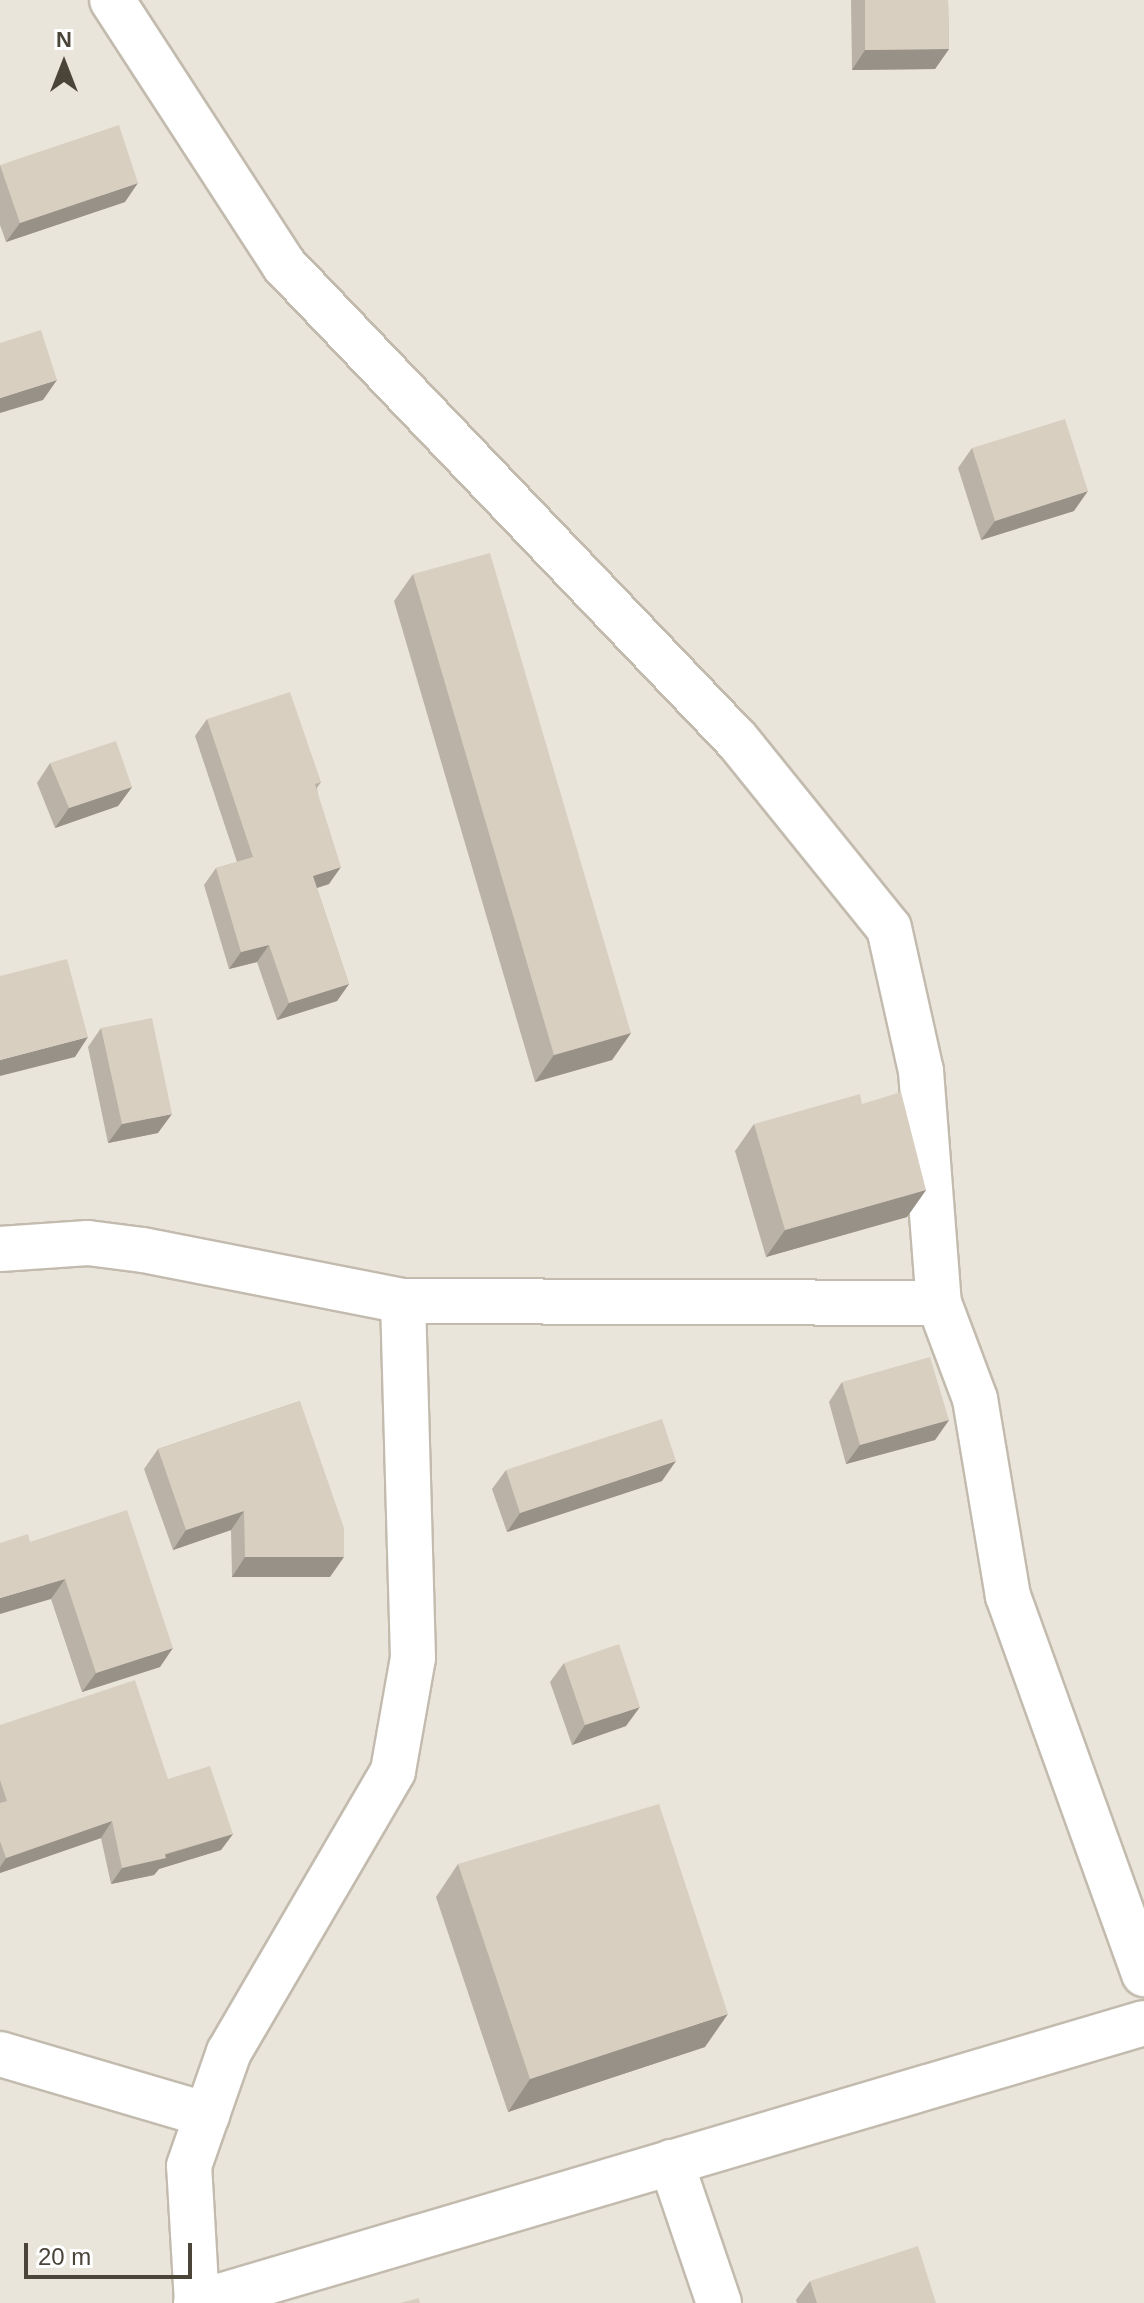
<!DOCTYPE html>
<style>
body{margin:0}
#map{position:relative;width:1144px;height:2303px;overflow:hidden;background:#f6f3ec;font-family:Helvetica,sans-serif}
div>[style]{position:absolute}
.residential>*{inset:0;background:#eae5da}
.roads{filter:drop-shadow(2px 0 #c2bbae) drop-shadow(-2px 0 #c2bbae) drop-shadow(0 2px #c2bbae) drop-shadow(0 -2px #c2bbae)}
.minor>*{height:44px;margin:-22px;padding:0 22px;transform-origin:22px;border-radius:22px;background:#fff}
.wall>*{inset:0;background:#bab2a6}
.shaded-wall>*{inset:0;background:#979187}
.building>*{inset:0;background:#d8cfc1}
span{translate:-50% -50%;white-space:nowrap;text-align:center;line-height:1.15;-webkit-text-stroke:8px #fff;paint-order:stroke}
.north{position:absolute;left:24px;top:24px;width:80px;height:80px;-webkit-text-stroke:6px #fff;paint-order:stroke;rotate:0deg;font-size:22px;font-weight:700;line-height:32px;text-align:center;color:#4b4439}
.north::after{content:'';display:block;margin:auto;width:28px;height:36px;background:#4b4439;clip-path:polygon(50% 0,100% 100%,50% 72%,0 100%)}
.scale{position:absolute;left:24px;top:2243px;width:168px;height:36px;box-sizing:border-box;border:4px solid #4b4439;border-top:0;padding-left:10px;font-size:24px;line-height:28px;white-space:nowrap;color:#4b4439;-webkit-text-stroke:6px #fff;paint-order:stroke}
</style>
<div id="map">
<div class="residential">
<i style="clip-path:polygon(0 0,1144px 0,1144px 2303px,0 2303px)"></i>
</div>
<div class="roads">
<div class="minor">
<i style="left:112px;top:0;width:316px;rotate:57deg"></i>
<i style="left:284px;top:265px;width:658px;rotate:46.36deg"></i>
<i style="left:738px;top:741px;width:240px;rotate:51.1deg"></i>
<i style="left:889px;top:928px;width:147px;rotate:77.4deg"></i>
<i style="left:921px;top:1071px;width:233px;rotate:85.6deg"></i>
<i style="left:939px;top:1303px;width:103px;rotate:69.4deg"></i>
<i style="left:975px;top:1399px;width:200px;rotate:80.5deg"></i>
<i style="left:1008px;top:1596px;width:402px;rotate:70.2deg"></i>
<i style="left:0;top:1249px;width:88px;rotate:-3.9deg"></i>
<i style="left:88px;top:1243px;width:55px;rotate:7.3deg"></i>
<i style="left:143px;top:1250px;width:265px;rotate:11.1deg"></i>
<i style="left:403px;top:1301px;width:536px;rotate:0.21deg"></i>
<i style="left:0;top:2054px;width:216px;rotate:16.4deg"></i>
<i style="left:671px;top:2162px;width:149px;rotate:71.2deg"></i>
<i style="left:196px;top:2303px;width:988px;rotate:-16.45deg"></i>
<i style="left:197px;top:2303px;width:137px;rotate:-93.3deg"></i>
<i style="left:189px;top:2166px;width:121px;rotate:-70.7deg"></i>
<i style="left:229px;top:2052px;width:325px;rotate:-59.7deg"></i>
<i style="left:393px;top:1771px;width:115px;rotate:-80deg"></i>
<i style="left:413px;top:1658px;width:357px;rotate:-91.6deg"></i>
</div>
</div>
<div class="wall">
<i style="clip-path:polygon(851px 0,948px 0,949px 49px,935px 69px,852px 70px)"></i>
<i style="clip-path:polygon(0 165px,125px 202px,6px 242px,0 225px)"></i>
<i style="clip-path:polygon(972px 448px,1074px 511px,981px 540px,958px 468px)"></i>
<i style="clip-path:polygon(413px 574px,631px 1033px,612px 1060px,535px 1082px,394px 601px)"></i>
<i style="clip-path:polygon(207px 719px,321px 782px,317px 788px,329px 884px,317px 888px,349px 984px,337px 1001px,277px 1020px,257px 962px,229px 969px,204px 885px,216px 868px,237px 862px,195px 736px)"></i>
<i style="clip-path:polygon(50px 763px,132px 787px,118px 806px,55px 828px,37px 783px)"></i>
<i style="clip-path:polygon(101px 1028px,158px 1133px,108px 1143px,88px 1047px)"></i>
<i style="clip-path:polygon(754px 1124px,926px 1190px,907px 1217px,766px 1257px,735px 1151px)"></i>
<i style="clip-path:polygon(842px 1382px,949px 1420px,935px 1440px,846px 1464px,829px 1402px)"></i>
<i style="clip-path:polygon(300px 1401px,330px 1577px,232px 1577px,231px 1530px,173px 1550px,144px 1469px,158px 1449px)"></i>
<i style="clip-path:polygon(506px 1470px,662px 1481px,507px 1532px,492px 1489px)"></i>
<i style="clip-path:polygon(30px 1542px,160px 1667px,82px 1692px,51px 1599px)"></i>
<i style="clip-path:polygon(564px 1663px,626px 1726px,572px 1745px,550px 1682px)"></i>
<i style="clip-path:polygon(0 1725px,168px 1779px,233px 1834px,221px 1850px,159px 1869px,154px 1875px,111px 1884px,101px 1838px,0 1873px)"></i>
<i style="clip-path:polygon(458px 1864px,705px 2047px,508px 2112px,436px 1897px)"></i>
<i style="clip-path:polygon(810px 2281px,936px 2303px,797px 2303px,796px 2300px)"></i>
</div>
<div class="shaded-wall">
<i style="clip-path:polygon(949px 49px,935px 69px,852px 70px,865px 50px)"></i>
<i style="clip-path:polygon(138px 183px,125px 202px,6px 242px,20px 223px)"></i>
<i style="clip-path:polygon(57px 380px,43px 400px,0 413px,0 398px)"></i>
<i style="clip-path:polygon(1088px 491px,1074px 511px,981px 540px,995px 521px)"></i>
<i style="clip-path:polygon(132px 787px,118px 806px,55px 828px,69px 808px)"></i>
<i style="clip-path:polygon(341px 867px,329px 884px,301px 893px,313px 876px)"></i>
<i style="clip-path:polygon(269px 945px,257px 962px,229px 969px,241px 952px)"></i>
<i style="clip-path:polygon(349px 984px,337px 1001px,277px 1020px,289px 1003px)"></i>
<i style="clip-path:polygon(631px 1033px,612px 1060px,535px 1082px,554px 1055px)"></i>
<i style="clip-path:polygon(88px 1037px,75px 1057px,0 1076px,0 1060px)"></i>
<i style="clip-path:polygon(172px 1114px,158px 1133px,108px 1143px,122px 1124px)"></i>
<i style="clip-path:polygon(926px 1190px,907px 1217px,766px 1257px,785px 1230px)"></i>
<i style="clip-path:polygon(949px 1420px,935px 1440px,846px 1464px,860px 1445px)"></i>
<i style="clip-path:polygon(676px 1461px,662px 1481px,507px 1532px,520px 1513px)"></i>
<i style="clip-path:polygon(244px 1511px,231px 1530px,173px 1550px,186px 1530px)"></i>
<i style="clip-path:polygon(245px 1557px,344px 1557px,330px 1577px,232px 1577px)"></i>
<i style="clip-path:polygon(65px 1579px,51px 1599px,0 1614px,0 1598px)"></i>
<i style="clip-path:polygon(173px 1648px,160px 1667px,82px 1692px,96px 1673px)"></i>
<i style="clip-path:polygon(640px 1707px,626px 1726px,572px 1745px,585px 1725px)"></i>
<i style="clip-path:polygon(112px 1821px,101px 1838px,0 1873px,0 1867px,6px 1858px)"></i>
<i style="clip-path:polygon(233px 1834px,221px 1850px,159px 1869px,154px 1875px,111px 1884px,122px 1868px)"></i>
<i style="clip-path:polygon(728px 2014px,705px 2047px,508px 2112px,530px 2079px)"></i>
</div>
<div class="building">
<i style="clip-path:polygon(865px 0,948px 0,949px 49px,865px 50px)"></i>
<i style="clip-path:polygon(119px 125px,138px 183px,20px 223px,0 165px)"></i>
<i style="clip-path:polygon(41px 330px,57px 380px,0 398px,0 343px)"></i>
<i style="clip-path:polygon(1065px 419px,1088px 491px,995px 521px,972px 448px)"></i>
<i style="clip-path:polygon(490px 553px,631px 1033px,554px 1055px,413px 574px)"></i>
<i style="clip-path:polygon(290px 692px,321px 782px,315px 784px,341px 867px,313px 876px,349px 984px,289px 1003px,269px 945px,241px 952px,216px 868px,253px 857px,207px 719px)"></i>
<i style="clip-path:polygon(116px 741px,132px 787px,69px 808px,50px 763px)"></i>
<i style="clip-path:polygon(67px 959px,88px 1037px,0 1060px,0 976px)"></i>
<i style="clip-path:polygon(152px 1018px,172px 1114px,122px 1124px,101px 1028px)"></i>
<i style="clip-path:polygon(901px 1092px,926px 1190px,785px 1230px,754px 1124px,860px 1094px,862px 1104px)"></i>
<i style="clip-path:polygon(930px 1357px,949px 1420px,860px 1445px,842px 1382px)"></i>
<i style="clip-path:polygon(300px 1401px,344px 1528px,344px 1557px,245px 1557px,244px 1511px,186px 1530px,158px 1449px)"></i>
<i style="clip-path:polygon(662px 1419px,676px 1461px,520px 1513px,506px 1470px)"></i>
<i style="clip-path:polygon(127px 1510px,173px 1648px,96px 1673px,65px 1579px,0 1598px,0 1543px,28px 1534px,30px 1542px)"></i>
<i style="clip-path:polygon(619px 1644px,640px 1707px,585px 1725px,564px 1663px)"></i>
<i style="clip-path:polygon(135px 1680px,168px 1779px,210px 1766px,233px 1834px,165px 1854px,166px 1858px,122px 1868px,112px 1821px,6px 1858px,0 1841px,0 1803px,7px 1801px,0 1780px,0 1725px)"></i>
<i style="clip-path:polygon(659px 1804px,728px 2014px,530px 2079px,458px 1864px)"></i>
<i style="clip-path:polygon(918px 2246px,936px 2303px,817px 2303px,810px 2281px)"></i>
<i style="clip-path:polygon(419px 2298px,420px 2303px,400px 2303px)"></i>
</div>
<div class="north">N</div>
<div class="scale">20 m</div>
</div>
